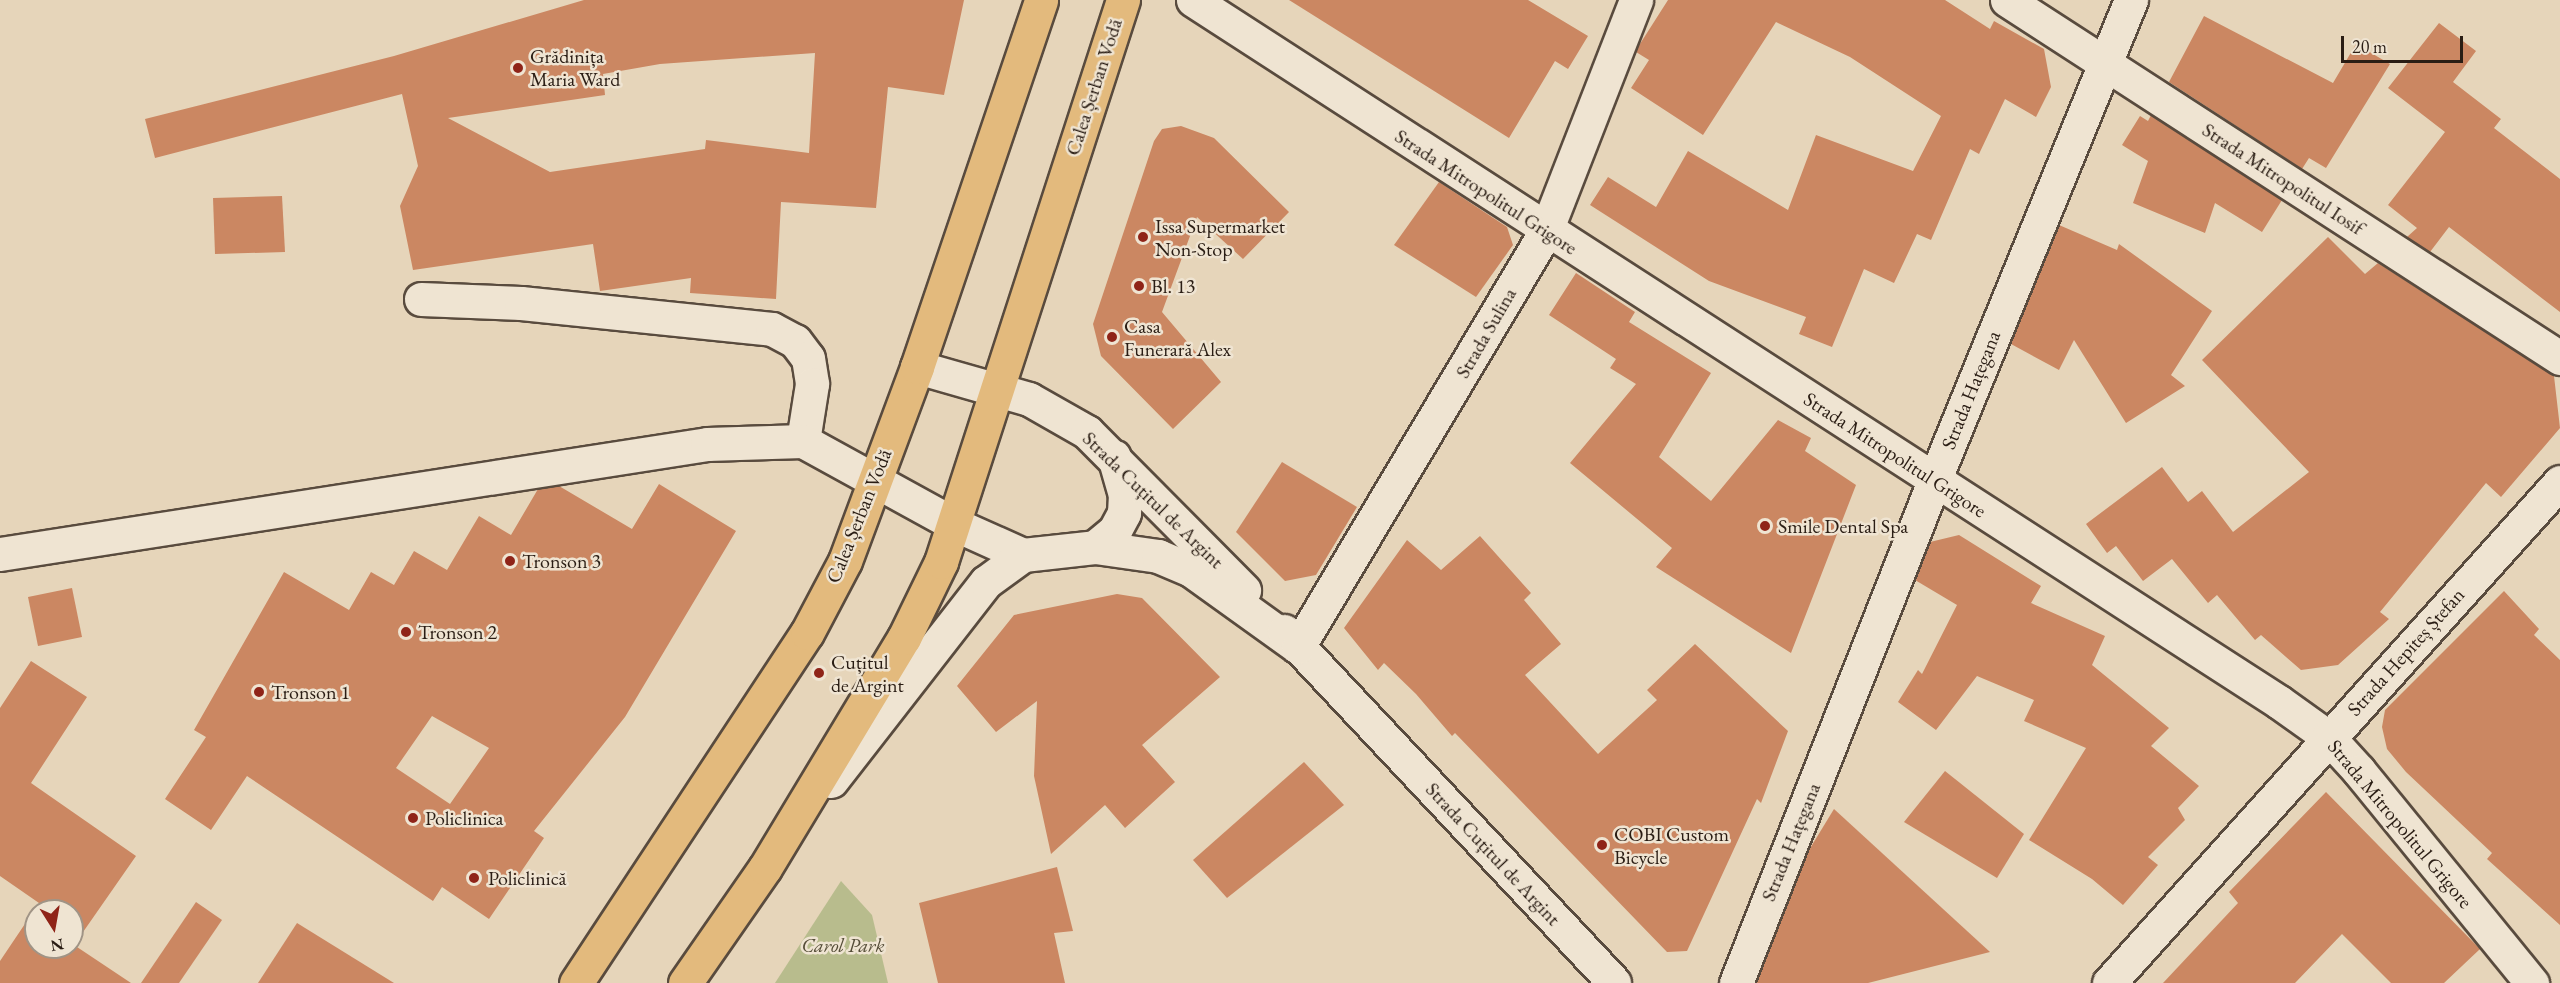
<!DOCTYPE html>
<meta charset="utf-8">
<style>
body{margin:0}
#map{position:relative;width:2560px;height:983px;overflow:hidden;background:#e6d5ba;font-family:"EB Garamond",serif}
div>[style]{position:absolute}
.green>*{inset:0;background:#b8bc8d}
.building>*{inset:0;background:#cb8762}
.roads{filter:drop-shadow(2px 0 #594b3e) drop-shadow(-2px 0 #594b3e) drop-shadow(0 2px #594b3e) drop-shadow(0 -2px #594b3e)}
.minor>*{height:33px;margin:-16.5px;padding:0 16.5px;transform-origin:16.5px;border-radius:16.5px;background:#efe4d2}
.major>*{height:33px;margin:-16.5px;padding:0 16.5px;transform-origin:16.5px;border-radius:16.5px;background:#e3ba7d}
.dots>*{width:16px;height:16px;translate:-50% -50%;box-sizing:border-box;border:3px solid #efe4d2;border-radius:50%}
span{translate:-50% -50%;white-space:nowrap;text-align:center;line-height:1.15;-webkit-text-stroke:5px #efe4d2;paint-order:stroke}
.poi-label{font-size:20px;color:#2a1d14}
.left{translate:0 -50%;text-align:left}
.street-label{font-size:20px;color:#2a1d14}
.park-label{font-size:20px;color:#554d38;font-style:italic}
.north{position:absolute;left:24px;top:899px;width:60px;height:60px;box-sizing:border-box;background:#efe4d2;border:2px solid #a09486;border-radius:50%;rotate:169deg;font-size:16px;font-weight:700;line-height:24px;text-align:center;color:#2a1d14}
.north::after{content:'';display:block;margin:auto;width:21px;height:27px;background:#8f2418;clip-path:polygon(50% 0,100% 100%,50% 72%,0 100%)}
.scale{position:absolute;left:2341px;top:36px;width:122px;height:27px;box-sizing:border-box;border:3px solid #2a1d14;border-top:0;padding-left:8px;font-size:18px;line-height:21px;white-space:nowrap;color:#2a1d14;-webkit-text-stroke:4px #efe4d2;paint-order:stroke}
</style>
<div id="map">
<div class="green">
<i style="clip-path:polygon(841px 881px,872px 915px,888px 983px,775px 983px)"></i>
</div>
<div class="building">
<i style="clip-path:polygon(evenodd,584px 0,964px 0,944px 95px,888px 87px,876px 208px,781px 202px,776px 299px,690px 293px,691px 278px,600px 291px,593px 244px,413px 270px,400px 206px,418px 166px,402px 94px,155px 158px,145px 119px,394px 56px,584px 0,815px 53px,809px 153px,706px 140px,705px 149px,550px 172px,448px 118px,605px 95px,603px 74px,660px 64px,815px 53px)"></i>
<i style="clip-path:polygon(1289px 0,1528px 0,1588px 36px,1568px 69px,1555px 61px,1509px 138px)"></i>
<i style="clip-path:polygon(1668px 0,1945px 0,1990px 29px,1994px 21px,2044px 49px,2051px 87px,2036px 117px,2005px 99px,1979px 154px,1970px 149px,1931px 240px,1917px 234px,1894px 283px,1864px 269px,1832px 347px,1799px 334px,1806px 317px,1709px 281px,1590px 205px,1608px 177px,1656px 207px,1688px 151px,1788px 210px,1816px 135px,1913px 171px,1941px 116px,1850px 57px,1776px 22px,1703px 135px,1631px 88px,1649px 60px,1636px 52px,1638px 47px)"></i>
<i style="clip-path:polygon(2204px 16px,2333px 83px,2356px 44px,2390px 64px,2326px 168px,2309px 158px,2302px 169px,2169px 82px)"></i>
<i style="clip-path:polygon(2439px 23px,2476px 51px,2453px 82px,2501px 119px,2494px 128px,2560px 179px,2560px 312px,2449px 227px,2430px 252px,2407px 237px,2417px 228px,2388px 205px,2445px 132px,2388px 88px)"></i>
<i style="clip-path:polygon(2151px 115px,2282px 200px,2262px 232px,2215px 203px,2205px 233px,2133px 203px,2148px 161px,2122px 145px,2140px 116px,2148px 121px)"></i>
<i style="clip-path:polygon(1181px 126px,1214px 138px,1289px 212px,1243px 259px,1197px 217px,1162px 312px,1221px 382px,1173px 429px,1101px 356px,1093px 324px,1154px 141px,1162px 129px)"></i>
<i style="clip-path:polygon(1439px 182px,1507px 227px,1513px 245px,1476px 297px,1394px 245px)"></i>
<i style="clip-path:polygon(282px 196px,285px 252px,215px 254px,213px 198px)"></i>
<i style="clip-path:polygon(2059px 225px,2117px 250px,2119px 244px,2212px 311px,2171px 375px,2185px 386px,2126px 423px,2074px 340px,2059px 370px,2011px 344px)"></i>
<i style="clip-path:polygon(2328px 237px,2365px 274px,2378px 263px,2554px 376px,2560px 428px,2501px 497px,2486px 483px,2380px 612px,2389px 619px,2338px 665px,2301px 670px,2261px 635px,2255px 640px,2217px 595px,2208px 603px,2172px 559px,2143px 581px,2116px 546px,2107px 553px,2086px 524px,2162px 467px,2188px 502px,2202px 491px,2233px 532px,2309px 472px,2202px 360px)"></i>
<i style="clip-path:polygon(1576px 273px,1635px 312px,1629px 322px,1711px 373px,1659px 457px,1711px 501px,1778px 420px,1811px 438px,1805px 451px,1856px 485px,1791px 653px,1656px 567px,1672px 548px,1570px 463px,1636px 384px,1610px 368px,1616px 359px,1549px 315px)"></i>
<i style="clip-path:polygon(1282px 462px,1357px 507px,1316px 575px,1285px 581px,1236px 532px)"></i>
<i style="clip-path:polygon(evenodd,659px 484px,736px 531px,625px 717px,534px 831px,544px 838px,489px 919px,442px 887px,433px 901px,247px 776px,211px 830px,165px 799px,206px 737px,194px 730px,284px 572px,349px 610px,371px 572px,394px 585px,414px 551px,447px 570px,479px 516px,511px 535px,538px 489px,559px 486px,632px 529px,659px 484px,432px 716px,489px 748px,450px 804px,396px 768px,432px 716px)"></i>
<i style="clip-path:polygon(1959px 535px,2041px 586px,2031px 603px,2105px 636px,2092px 665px,2169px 728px,2151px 746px,2199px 786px,2178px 808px,2185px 820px,2148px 857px,2158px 865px,2123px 905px,2092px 879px,2029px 840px,2086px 748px,2024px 721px,2034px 700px,1977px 676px,1936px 730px,1898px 702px,1918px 670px,1922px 674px,1957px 605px,1915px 580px,1930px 542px)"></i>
<i style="clip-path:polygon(1480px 536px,1531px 593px,1524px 600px,1561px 644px,1525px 675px,1598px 754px,1657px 700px,1647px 690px,1695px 644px,1788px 731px,1761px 803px,1757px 799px,1687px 951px,1667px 952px,1455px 733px,1452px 736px,1416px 694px,1384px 663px,1378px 670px,1344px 628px,1407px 540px,1441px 570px)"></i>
<i style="clip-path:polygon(72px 588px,82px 637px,38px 646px,28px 597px)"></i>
<i style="clip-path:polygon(2504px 591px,2539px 629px,2534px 635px,2560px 660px,2560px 925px,2487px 859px,2492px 853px,2406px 772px,2387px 749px,2382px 727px,2385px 710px)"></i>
<i style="clip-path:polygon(1117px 594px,1142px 598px,1220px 677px,1142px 745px,1175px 782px,1125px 828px,1105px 805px,1051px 854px,1034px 776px,1037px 701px,996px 732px,957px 686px,1014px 615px)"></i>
<i style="clip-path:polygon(evenodd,31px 661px,87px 697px,31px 783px,136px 856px,74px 945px,131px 983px,0 983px,0 961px,39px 903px,0 876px,0 708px,31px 661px,36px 911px,72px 911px,72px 947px,36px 947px,36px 911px)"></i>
<i style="clip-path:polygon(1304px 762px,1344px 805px,1227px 898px,1193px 860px)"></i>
<i style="clip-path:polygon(1945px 771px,2024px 834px,1997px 878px,1904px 822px)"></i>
<i style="clip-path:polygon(2326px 792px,2480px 949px,2444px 983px,2391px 983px,2342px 934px,2295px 983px,2163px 983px,2238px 903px,2229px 892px)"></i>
<i style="clip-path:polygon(1834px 809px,1990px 952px,1868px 983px,1756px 983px,1809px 850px)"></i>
<i style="clip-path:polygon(1057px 867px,1073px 931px,1054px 933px,1065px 983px,938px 983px,919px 903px)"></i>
<i style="clip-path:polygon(196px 902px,222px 920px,179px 983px,141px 983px)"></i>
<i style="clip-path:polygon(297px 923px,394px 983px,258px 983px)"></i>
</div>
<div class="roads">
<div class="minor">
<i style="left:1193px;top:0;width:1293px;rotate:32.88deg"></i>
<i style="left:2279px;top:702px;width:60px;rotate:35.5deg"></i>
<i style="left:2328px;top:737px;width:46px;rotate:47.6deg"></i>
<i style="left:2359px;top:771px;width:274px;rotate:50.8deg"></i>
<i style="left:2007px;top:0;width:659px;rotate:32.92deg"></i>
<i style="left:421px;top:299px;width:100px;rotate:2.3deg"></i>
<i style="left:521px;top:303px;width:252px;rotate:5.9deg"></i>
<i style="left:772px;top:329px;width:26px;rotate:28deg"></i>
<i style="left:795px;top:341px;width:21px;rotate:53deg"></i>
<i style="left:808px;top:358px;width:26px;rotate:81deg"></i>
<i style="left:812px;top:384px;width:58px;rotate:99deg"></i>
<i style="left:917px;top:367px;width:116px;rotate:15.9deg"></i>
<i style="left:1029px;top:399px;width:67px;rotate:29.6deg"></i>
<i style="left:1087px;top:432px;width:223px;rotate:45.2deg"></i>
<i style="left:1095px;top:547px;width:26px;rotate:-40deg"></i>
<i style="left:1115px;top:530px;width:19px;rotate:-62deg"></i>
<i style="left:1124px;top:513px;width:18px;rotate:-87deg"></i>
<i style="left:1125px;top:495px;width:40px;rotate:-106deg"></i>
<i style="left:0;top:554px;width:716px;rotate:-8.84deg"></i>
<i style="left:707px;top:444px;width:96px;rotate:-1.8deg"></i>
<i style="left:803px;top:441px;width:175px;rotate:28.8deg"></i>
<i style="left:956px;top:525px;width:73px;rotate:24.1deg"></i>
<i style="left:1023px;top:555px;width:72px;rotate:-6.3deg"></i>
<i style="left:1095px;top:547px;width:64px;rotate:8.1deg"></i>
<i style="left:1158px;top:556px;width:36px;rotate:23deg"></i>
<i style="left:1191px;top:570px;width:132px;rotate:35.7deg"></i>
<i style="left:1284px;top:631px;width:482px;rotate:46.8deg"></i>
<i style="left:1298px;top:647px;width:484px;rotate:-59.2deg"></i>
<i style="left:1546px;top:231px;width:248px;rotate:-68.7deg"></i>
<i style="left:831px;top:781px;width:252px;rotate:-52.1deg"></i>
<i style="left:986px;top:582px;width:46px;rotate:-36.1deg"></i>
<i style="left:1736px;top:983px;width:540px;rotate:-68.47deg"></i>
<i style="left:1934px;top:481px;width:520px;rotate:-67.73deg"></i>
<i style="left:2109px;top:983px;width:674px;rotate:-48.01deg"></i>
</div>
<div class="major">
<i style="left:576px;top:983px;width:419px;rotate:-56.6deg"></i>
<i style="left:807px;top:633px;width:81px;rotate:-62.2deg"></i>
<i style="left:845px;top:561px;width:207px;rotate:-69.6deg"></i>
<i style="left:917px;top:367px;width:387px;rotate:-71.3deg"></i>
<i style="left:685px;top:983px;width:140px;rotate:-55.2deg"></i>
<i style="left:765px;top:868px;width:269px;rotate:-58.9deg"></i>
<i style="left:904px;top:638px;width:85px;rotate:-64deg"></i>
<i style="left:941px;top:562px;width:591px;rotate:-72.06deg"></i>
</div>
</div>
<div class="dots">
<i style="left:518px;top:68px;background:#8f2418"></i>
<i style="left:1143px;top:237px;background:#8f2418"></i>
<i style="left:1139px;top:286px;background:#8f2418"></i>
<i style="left:1112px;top:337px;background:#8f2418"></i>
<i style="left:1765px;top:526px;background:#8f2418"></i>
<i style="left:510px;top:561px;background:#8f2418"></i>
<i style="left:406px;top:632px;background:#8f2418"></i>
<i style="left:819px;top:673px;background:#8f2418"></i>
<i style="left:259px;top:692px;background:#8f2418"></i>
<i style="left:413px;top:818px;background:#8f2418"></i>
<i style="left:1602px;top:845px;background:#8f2418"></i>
<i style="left:474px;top:878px;background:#8f2418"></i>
</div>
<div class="poi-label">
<span class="left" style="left:530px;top:68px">Grădinița<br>Maria Ward</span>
<span class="left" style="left:1155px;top:238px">Issa Supermarket<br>Non-Stop</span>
<span class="left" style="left:1151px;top:286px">Bl. 13</span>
<span class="left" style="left:1124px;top:338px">Casa<br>Funerară Alex</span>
<span class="left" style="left:1778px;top:526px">Smile Dental Spa</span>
<span class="left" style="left:522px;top:561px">Tronson 3</span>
<span class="left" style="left:418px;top:632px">Tronson 2</span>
<span class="left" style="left:831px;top:674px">Cuțitul<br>de Argint</span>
<span class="left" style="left:271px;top:692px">Tronson 1</span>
<span class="left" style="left:425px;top:818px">Policlinica</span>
<span class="left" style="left:1614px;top:846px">COBI Custom<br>Bicycle</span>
<span class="left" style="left:488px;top:878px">Policlinică</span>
</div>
<div class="street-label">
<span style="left:1094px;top:87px;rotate:-72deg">Calea Șerban Vodă</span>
<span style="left:2283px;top:179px;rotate:33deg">Strada Mitropolitul Iosif</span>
<span style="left:1486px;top:192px;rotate:33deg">Strada Mitropolitul Grigore</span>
<span style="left:1486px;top:333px;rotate:-60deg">Strada Sulina</span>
<span style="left:1971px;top:390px;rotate:-68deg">Strada Hațegana</span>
<span style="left:1895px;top:455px;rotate:33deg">Strada Mitropolitul Grigore</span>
<span style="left:1153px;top:500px;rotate:44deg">Strada Cuțitul de Argint</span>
<span style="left:859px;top:516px;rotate:-68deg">Calea Șerban Vodă</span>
<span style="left:2406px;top:652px;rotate:-48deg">Strada Hepiteș Ștefan</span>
<span style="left:2400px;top:824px;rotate:50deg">Strada Mitropolitul Grigore</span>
<span style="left:1791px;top:842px;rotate:-68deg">Strada Hațegana</span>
<span style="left:1493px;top:854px;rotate:47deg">Strada Cuțitul de Argint</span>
</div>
<div class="park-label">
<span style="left:843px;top:945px">Carol Park</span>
</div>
<div class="north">N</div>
<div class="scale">20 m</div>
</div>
